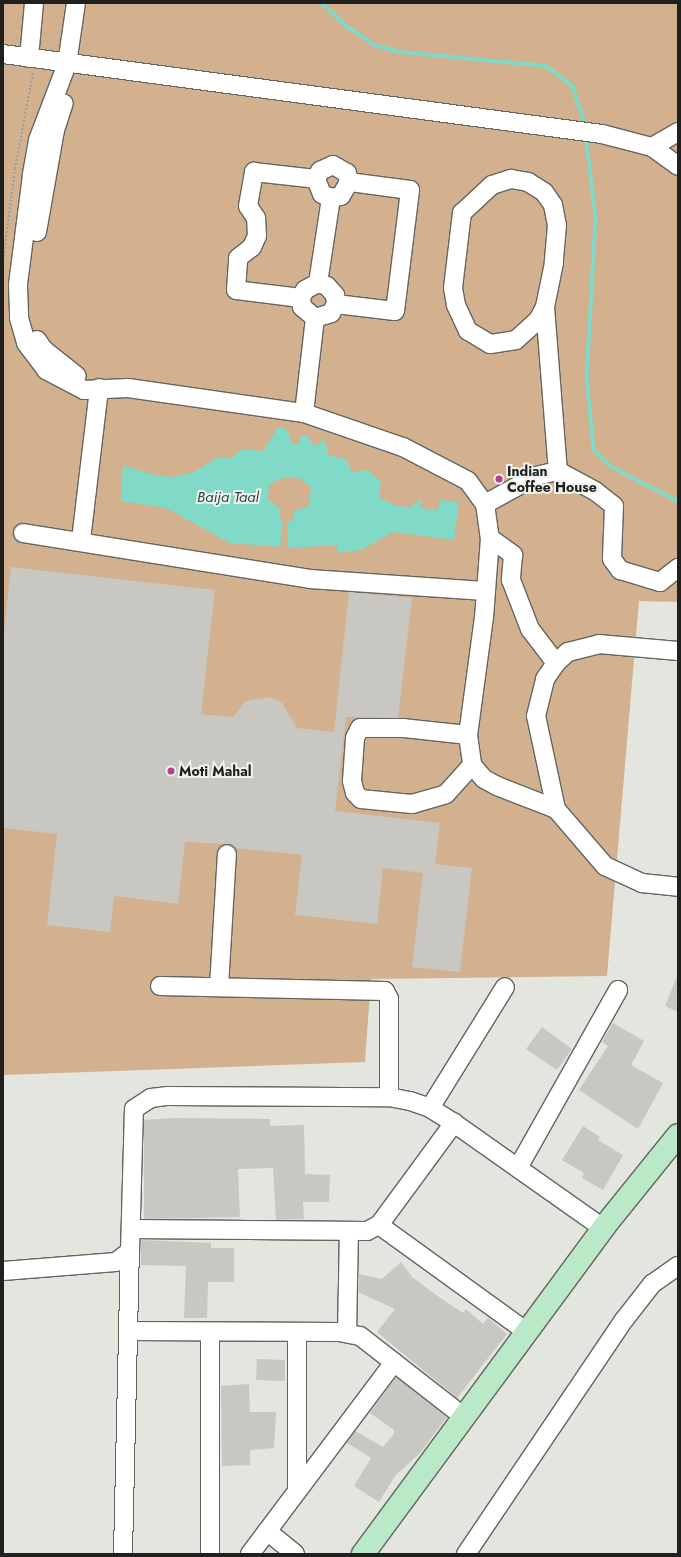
<!DOCTYPE html>
<style>
body{margin:0}
#map{position:relative;width:681px;height:1557px;overflow:hidden;background:#e3e5df;font-family:Jost,sans-serif}
div>[style]{position:absolute}
.green>*{inset:0;background:#d3b08e}
.water>*{inset:0;background:#81d9c8}
.stream>*{height:3.5px;margin:-1.75px;padding:0 1.75px;transform-origin:1.75px;border-radius:1.75px;background:#81d9c8}
.building>*{inset:0;background:#c8c7c1}
.path>*{height:2px;margin-top:-1px;transform-origin:0;background:repeating-linear-gradient(90deg,#9b9d98 0 2px,transparent 0 4px)}
.roads{filter:drop-shadow(1px 0 #646560) drop-shadow(-1px 0 #646560) drop-shadow(0 1px #646560) drop-shadow(0 -1px #646560)}
.minor>*{height:18px;margin:-9px;padding:0 9px;transform-origin:9px;border-radius:9px;background:#fff}
.major>*{height:22px;margin:-11px;padding:0 11px;transform-origin:11px;border-radius:11px;background:#bae9c7}
.dots>*{width:11px;height:11px;translate:-50% -50%;box-sizing:border-box;border:2px solid #f0f2ec;border-radius:50%}
span{translate:-50% -50%;white-space:nowrap;text-align:center;line-height:1.15;-webkit-text-stroke:4px #f0f2ec;paint-order:stroke}
.poi-label{font-size:14px;color:#20211f;font-weight:700}
.left{translate:0 -50%;text-align:left}
.water-label{font-size:15px;color:#244c45;font-style:italic}
.frame{position:absolute;inset:0;border:4px solid #20211f;pointer-events:none}
</style>
<div id="map">
<div class="green">
<i style="clip-path:polygon(3px 3px,678px 3px,678px 602px,639px 601px,607px 976px,371px 979px,365px 1062px,3px 1075px)"></i>
</div>
<div class="water">
<i style="clip-path:polygon(279px 426px,288px 431px,292px 443px,299px 444px,299px 437px,306px 435px,315px 446px,325px 439px,328px 455px,346px 459px,352px 472px,368px 470px,381px 482px,379px 497px,396px 506px,410px 507px,422px 499px,420px 508px,438px 510px,440px 500px,459px 502px,454px 540px,393px 532px,361px 550px,338px 553px,337px 545px,288px 548px,288px 522px,292px 521px,294px 511px,309px 506px,311px 487px,298px 478px,283px 478px,269px 484px,268px 500px,280px 508px,280px 520px,283px 521px,280px 547px,230px 543px,166px 508px,121px 501px,123px 465px,150px 474px,173px 477px,194px 472px,218px 457px,233px 458px,241px 449px,263px 451px)"></i>
</div>
<div class="stream">
<i style="left:322px;top:3px;width:35px;rotate:43deg"></i>
<i style="left:348px;top:27px;width:32px;rotate:34deg"></i>
<i style="left:375px;top:45px;width:25px;rotate:16deg"></i>
<i style="left:399px;top:52px;width:148px;rotate:5.4deg"></i>
<i style="left:546px;top:66px;width:34px;rotate:37deg"></i>
<i style="left:573px;top:86px;width:42px;rotate:72deg"></i>
<i style="left:586px;top:136px;width:83px;rotate:83deg"></i>
<i style="left:596px;top:218px;width:159px;rotate:93.2deg"></i>
<i style="left:587px;top:377px;width:72px;rotate:84.4deg"></i>
<i style="left:594px;top:449px;width:25px;rotate:45deg"></i>
<i style="left:612px;top:467px;width:74px;rotate:27.3deg"></i>
</div>
<div class="building">
<i style="clip-path:polygon(11px 567px,215px 590px,201px 714px,233px 717px,246px 701px,270px 697px,282px 703px,297px 728px,334px 732px,349px 592px,412px 598px,398px 718px,346px 717px,335px 811px,440px 823px,435px 864px,472px 868px,460px 972px,412px 967px,423px 873px,383px 868px,377px 924px,295px 915px,302px 855px,235px 848px,228px 844px,185px 842px,178px 904px,114px 896px,110px 932px,47px 925px,57px 834px,3px 828px,3px 641px)"></i>
<i style="clip-path:polygon(678px 974px,678px 1012px,665px 1006px)"></i>
<i style="clip-path:polygon(613px 1023px,644px 1041px,631px 1065px,663px 1083px,638px 1129px,579px 1090px,608px 1046px,602px 1042px)"></i>
<i style="clip-path:polygon(542px 1027px,572px 1049px,557px 1070px,526px 1049px)"></i>
<i style="clip-path:polygon(176px 1118px,270px 1119px,270px 1126px,304px 1125px,305px 1174px,330px 1175px,329px 1202px,303px 1202px,304px 1219px,276px 1220px,273px 1168px,238px 1169px,240px 1217px,144px 1219px,144px 1120px)"></i>
<i style="clip-path:polygon(583px 1126px,600px 1137px,598px 1140px,623px 1155px,603px 1190px,582px 1178px,584px 1173px,562px 1160px)"></i>
<i style="clip-path:polygon(141px 1240px,211px 1243px,211px 1248px,234px 1248px,234px 1282px,208px 1282px,207px 1318px,184px 1318px,186px 1266px,141px 1265px)"></i>
<i style="clip-path:polygon(401px 1262px,412px 1277px,439px 1297px,463px 1313px,466px 1309px,483px 1324px,488px 1318px,507px 1334px,457px 1398px,377px 1332px,395px 1309px,358px 1292px,359px 1274px,382px 1279px)"></i>
<i style="clip-path:polygon(257px 1359px,285px 1360px,285px 1381px,256px 1380px)"></i>
<i style="clip-path:polygon(396px 1377px,447px 1417px,420px 1453px,395px 1476px,379px 1502px,354px 1486px,371px 1458px,347px 1443px,355px 1431px,383px 1447px,394px 1434px,394px 1430px,370px 1413px)"></i>
<i style="clip-path:polygon(249px 1384px,250px 1412px,276px 1412px,274px 1448px,250px 1450px,250px 1465px,222px 1466px,221px 1386px)"></i>
</div>
<div class="path">
<i style="left:3px;top:261px;width:93px;rotate:-82.6deg"></i>
<i style="left:15px;top:169px;width:98px;rotate:-79.4deg"></i>
</div>
<div class="roads">
<div class="minor">
<i style="left:76px;top:3px;width:62px;rotate:98.4deg"></i>
<i style="left:67px;top:64px;width:81px;rotate:110.9deg"></i>
<i style="left:38px;top:140px;width:36px;rotate:100deg"></i>
<i style="left:32px;top:175px;width:111px;rotate:97.3deg"></i>
<i style="left:18px;top:285px;width:33px;rotate:88deg"></i>
<i style="left:19px;top:318px;width:26px;rotate:74deg"></i>
<i style="left:26px;top:343px;width:34px;rotate:53deg"></i>
<i style="left:46px;top:370px;width:43px;rotate:27.8deg"></i>
<i style="left:84px;top:390px;width:44px;rotate:-2.6deg"></i>
<i style="left:128px;top:388px;width:178px;rotate:8.1deg"></i>
<i style="left:304px;top:413px;width:105px;rotate:19deg"></i>
<i style="left:403px;top:447px;width:73px;rotate:27.6deg"></i>
<i style="left:468px;top:481px;width:29px;rotate:54deg"></i>
<i style="left:485px;top:504px;width:34px;rotate:82deg"></i>
<i style="left:490px;top:538px;width:79px;rotate:94.3deg"></i>
<i style="left:484px;top:617px;width:119px;rotate:97.7deg"></i>
<i style="left:468px;top:735px;width:30px;rotate:82deg"></i>
<i style="left:472px;top:765px;width:18px;rotate:49deg"></i>
<i style="left:484px;top:779px;width:15px;rotate:28deg"></i>
<i style="left:497px;top:786px;width:63px;rotate:21.3deg"></i>
<i style="left:556px;top:809px;width:75px;rotate:49.3deg"></i>
<i style="left:605px;top:866px;width:41px;rotate:24.7deg"></i>
<i style="left:642px;top:883px;width:36px;rotate:6deg"></i>
<i style="left:3px;top:54px;width:604px;rotate:7.61deg"></i>
<i style="left:602px;top:134px;width:52px;rotate:14.6deg"></i>
<i style="left:652px;top:147px;width:32px;rotate:36deg"></i>
<i style="left:29px;top:58px;width:55px;rotate:-84.8deg"></i>
<i style="left:652px;top:147px;width:30px;rotate:-30deg"></i>
<i style="left:511px;top:179px;width:17px;rotate:10deg"></i>
<i style="left:528px;top:182px;width:19px;rotate:32deg"></i>
<i style="left:544px;top:192px;width:16px;rotate:55deg"></i>
<i style="left:553px;top:205px;width:20px;rotate:79deg"></i>
<i style="left:557px;top:225px;width:38px;rotate:95deg"></i>
<i style="left:554px;top:263px;width:45px;rotate:101.6deg"></i>
<i style="left:545px;top:307px;width:15px;rotate:118deg"></i>
<i style="left:538px;top:320px;width:30px;rotate:138deg"></i>
<i style="left:516px;top:340px;width:26px;rotate:171deg"></i>
<i style="left:490px;top:344px;width:26px;rotate:-149deg"></i>
<i style="left:468px;top:331px;width:29px;rotate:-115deg"></i>
<i style="left:456px;top:305px;width:17px;rotate:-100deg"></i>
<i style="left:453px;top:288px;width:76px;rotate:-83.2deg"></i>
<i style="left:462px;top:213px;width:41px;rotate:-43deg"></i>
<i style="left:492px;top:185px;width:20px;rotate:-18deg"></i>
<i style="left:37px;top:232px;width:104px;rotate:-80deg"></i>
<i style="left:55px;top:130px;width:28px;rotate:-72deg"></i>
<i style="left:318px;top:283px;width:86px;rotate:-81.3deg"></i>
<i style="left:301px;top:298px;width:65px;rotate:-173deg"></i>
<i style="left:236px;top:290px;width:32px;rotate:-86deg"></i>
<i style="left:238px;top:258px;width:18px;rotate:-38deg"></i>
<i style="left:252px;top:247px;width:12px;rotate:-66deg"></i>
<i style="left:257px;top:236px;width:18px;rotate:-93deg"></i>
<i style="left:256px;top:218px;width:14px;rotate:-124deg"></i>
<i style="left:248px;top:206px;width:35px;rotate:-80deg"></i>
<i style="left:254px;top:172px;width:62px;rotate:6.4deg"></i>
<i style="left:336px;top:304px;width:59px;rotate:6.8deg"></i>
<i style="left:395px;top:311px;width:122px;rotate:-82.9deg"></i>
<i style="left:410px;top:190px;width:62px;rotate:-172.5deg"></i>
<i style="left:349px;top:182px;width:16px;rotate:120deg"></i>
<i style="left:341px;top:196px;width:10px;rotate:169deg"></i>
<i style="left:331px;top:198px;width:10px;rotate:-156deg"></i>
<i style="left:322px;top:194px;width:16px;rotate:-112deg"></i>
<i style="left:316px;top:179px;width:9px;rotate:-63deg"></i>
<i style="left:320px;top:171px;width:14px;rotate:-25deg"></i>
<i style="left:333px;top:165px;width:16px;rotate:30deg"></i>
<i style="left:347px;top:173px;width:9px;rotate:77deg"></i>
<i style="left:545px;top:307px;width:165px;rotate:85.5deg"></i>
<i style="left:37px;top:340px;width:11px;rotate:56deg"></i>
<i style="left:43px;top:349px;width:43px;rotate:38.5deg"></i>
<i style="left:304px;top:413px;width:96px;rotate:-83.4deg"></i>
<i style="left:315px;top:318px;width:17px;rotate:-17deg"></i>
<i style="left:331px;top:313px;width:10px;rotate:-61deg"></i>
<i style="left:336px;top:304px;width:9px;rotate:-96deg"></i>
<i style="left:335px;top:295px;width:12px;rotate:-132deg"></i>
<i style="left:327px;top:286px;width:9px;rotate:-162deg"></i>
<i style="left:318px;top:283px;width:15px;rotate:152deg"></i>
<i style="left:305px;top:290px;width:9px;rotate:117deg"></i>
<i style="left:301px;top:298px;width:9px;rotate:84deg"></i>
<i style="left:302px;top:307px;width:17px;rotate:40deg"></i>
<i style="left:485px;top:504px;width:58px;rotate:-28.8deg"></i>
<i style="left:536px;top:476px;width:23px;rotate:-13deg"></i>
<i style="left:558px;top:471px;width:42px;rotate:28.4deg"></i>
<i style="left:595px;top:491px;width:24px;rotate:38deg"></i>
<i style="left:614px;top:506px;width:53px;rotate:92.2deg"></i>
<i style="left:612px;top:559px;width:14px;rotate:54deg"></i>
<i style="left:620px;top:570px;width:42px;rotate:16.7deg"></i>
<i style="left:660px;top:582px;width:23px;rotate:-38deg"></i>
<i style="left:23px;top:533px;width:291px;rotate:9.1deg"></i>
<i style="left:310px;top:579px;width:175px;rotate:3.9deg"></i>
<i style="left:490px;top:538px;width:29px;rotate:36deg"></i>
<i style="left:513px;top:555px;width:25px;rotate:95deg"></i>
<i style="left:511px;top:580px;width:53px;rotate:68.8deg"></i>
<i style="left:530px;top:629px;width:43px;rotate:52.6deg"></i>
<i style="left:81px;top:540px;width:153px;rotate:-83.2deg"></i>
<i style="left:468px;top:735px;width:64px;rotate:-173.8deg"></i>
<i style="left:404px;top:728px;width:44px;rotate:180deg"></i>
<i style="left:360px;top:728px;width:11px;rotate:117deg"></i>
<i style="left:355px;top:738px;width:43px;rotate:94deg"></i>
<i style="left:352px;top:781px;width:12px;rotate:76deg"></i>
<i style="left:355px;top:793px;width:8px;rotate:45deg"></i>
<i style="left:361px;top:799px;width:51px;rotate:5.6deg"></i>
<i style="left:412px;top:804px;width:35px;rotate:-16deg"></i>
<i style="left:446px;top:794px;width:39px;rotate:-48deg"></i>
<i style="left:556px;top:809px;width:95px;rotate:-102.1deg"></i>
<i style="left:536px;top:716px;width:38px;rotate:-76deg"></i>
<i style="left:545px;top:679px;width:19px;rotate:-55deg"></i>
<i style="left:556px;top:663px;width:16px;rotate:-43deg"></i>
<i style="left:568px;top:652px;width:32px;rotate:-14deg"></i>
<i style="left:599px;top:644px;width:79px;rotate:5.1deg"></i>
<i style="left:160px;top:986px;width:225px;rotate:1.3deg"></i>
<i style="left:385px;top:991px;width:9px;rotate:63deg"></i>
<i style="left:389px;top:999px;width:98px;rotate:90deg"></i>
<i style="left:219px;top:987px;width:133px;rotate:-86.6deg"></i>
<i style="left:430px;top:1108px;width:142px;rotate:-58.2deg"></i>
<i style="left:519px;top:1166px;width:202px;rotate:-60.6deg"></i>
<i style="left:379px;top:1225px;width:183px;rotate:35.9deg"></i>
<i style="left:132px;top:1229px;width:235px;rotate:0.5deg"></i>
<i style="left:367px;top:1231px;width:13px;rotate:-27deg"></i>
<i style="left:379px;top:1225px;width:127px;rotate:-53.7deg"></i>
<i style="left:3px;top:1271px;width:113px;rotate:-4.6deg"></i>
<i style="left:116px;top:1262px;width:18px;rotate:-38deg"></i>
<i style="left:130px;top:1251px;width:142px;rotate:-88.4deg"></i>
<i style="left:134px;top:1109px;width:20px;rotate:-33deg"></i>
<i style="left:151px;top:1098px;width:17px;rotate:-7deg"></i>
<i style="left:168px;top:1096px;width:221px;rotate:0.3deg"></i>
<i style="left:389px;top:1097px;width:21px;rotate:11deg"></i>
<i style="left:410px;top:1101px;width:21px;rotate:19deg"></i>
<i style="left:430px;top:1108px;width:28px;rotate:32deg"></i>
<i style="left:454px;top:1123px;width:182px;rotate:35.2deg"></i>
<i style="left:128px;top:1331px;width:211px;rotate:0.3deg"></i>
<i style="left:339px;top:1332px;width:21px;rotate:11deg"></i>
<i style="left:360px;top:1336px;width:132px;rotate:37.9deg"></i>
<i style="left:297px;top:1332px;width:159px;rotate:90deg"></i>
<i style="left:347px;top:1333px;width:100px;rotate:-88.9deg"></i>
<i style="left:267px;top:1531px;width:36px;rotate:39deg"></i>
<i style="left:123px;top:1554px;width:303px;rotate:-88.7deg"></i>
<i style="left:210px;top:1554px;width:222px;rotate:-90deg"></i>
<i style="left:250px;top:1554px;width:240px;rotate:-53.1deg"></i>
<i style="left:466px;top:1554px;width:282px;rotate:-56deg"></i>
<i style="left:624px;top:1320px;width:46px;rotate:-52.1deg"></i>
<i style="left:652px;top:1284px;width:32px;rotate:-35deg"></i>
</div>
<div class="major">
<i style="left:363px;top:1554px;width:405px;rotate:-53.6deg"></i>
<i style="left:603px;top:1228px;width:119px;rotate:-51.1deg"></i>
</div>
</div>
<div class="dots">
<i style="left:499px;top:479px;background:#b43f96"></i>
<i style="left:171px;top:771px;background:#b43f96"></i>
</div>
<div class="poi-label">
<span class="left" style="left:507px;top:479px">Indian<br>Coffee House</span>
<span class="left" style="left:179px;top:771px">Moti Mahal</span>
</div>
<div class="water-label">
<span style="left:228px;top:498px">Baija Taal</span>
</div>
<div class="frame"></div>
</div>
